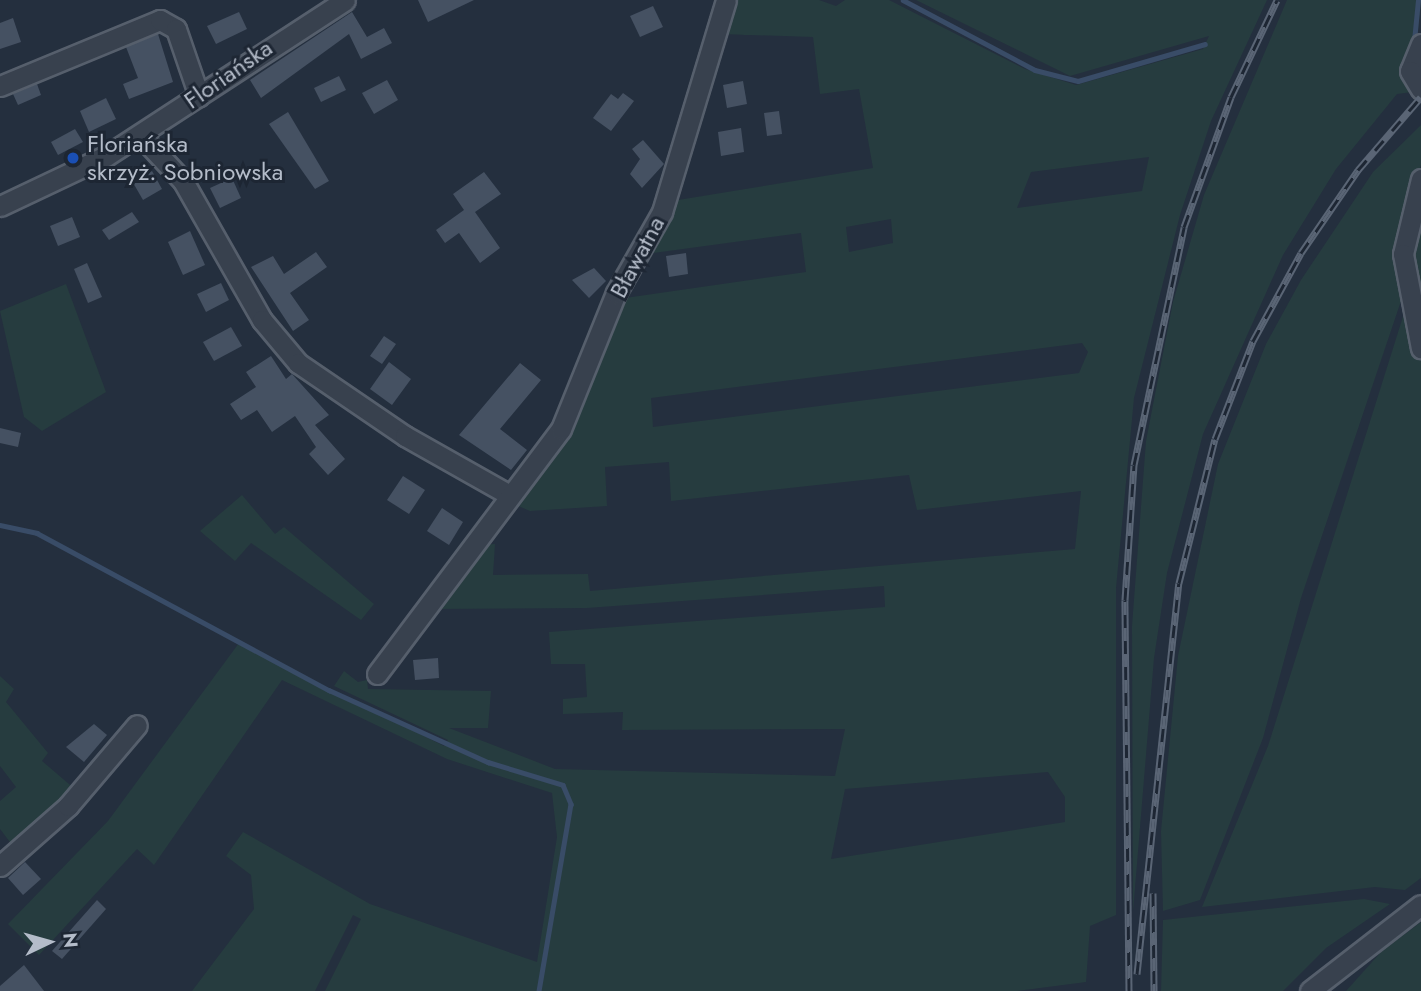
<!DOCTYPE html>
<meta charset="utf-8">
<style>
body{margin:0}
#map{position:relative;width:1421px;height:991px;overflow:hidden;background:#242f3e;font-family:Jost,sans-serif}
div>[style]{position:absolute}
.green>*{inset:0;background:#263c3f}
.stream>*{height:4.5px;margin:-2.25px;padding:0 2.25px;transform-origin:2.25px;border-radius:2.25px;background:#394c67}
.building>*{inset:0;background:#455162}
.roads{filter:drop-shadow(2px 0 #565f6c) drop-shadow(-2px 0 #565f6c) drop-shadow(0 2px #565f6c) drop-shadow(0 -2px #565f6c)}
.minor>*{height:19px;margin:-9.5px;padding:0 9.5px;transform-origin:9.5px;border-radius:9.5px;background:#38414e}
.rail>*{height:7px;margin-top:-3.5px;transform-origin:0;background:repeating-linear-gradient(90deg,#1d2633 0 13px,#5a6575 0 26px);box-sizing:border-box;border-block:2px solid #5a6575}
.dots>*{width:19px;height:19px;translate:-50% -50%;box-sizing:border-box;border:4px solid #1d2633;border-radius:50%}
span{translate:-50% -50%;white-space:nowrap;text-align:center;line-height:1.15;-webkit-text-stroke:6px #1d2633;paint-order:stroke}
.street-label{font-size:24px;color:#b4bcc9}
.poi-label{font-size:24px;color:#b4bcc9}
.left{translate:0 -50%;text-align:left}
.north{position:absolute;left:14px;top:907px;width:70px;height:70px;-webkit-text-stroke:5px #1d2633;paint-order:stroke;rotate:85deg;font-size:19px;font-weight:700;line-height:28px;text-align:center;color:#b4bcc9}
.north::after{content:'';display:block;margin:auto;width:24px;height:32px;background:#b4bcc9;clip-path:polygon(50% 0,100% 100%,50% 72%,0 100%)}
</style>
<div id="map">
<div class="green">
<i style="clip-path:polygon(evenodd,731px 0,819px 0,836px 6px,845px 0,889px 0,1025px 69px,1076px 85px,1203px 49px,1209px 36px,1070px 76px,916px 0,1267px 0,1211px 121px,1180px 215px,1134px 398px,1116px 588px,1116px 915px,1090px 926px,1086px 982px,1017px 991px,325px 991px,361px 919px,353px 915px,315px 991px,192px 991px,254px 909px,251px 875px,226px 856px,243px 832px,370px 904px,537px 962px,557px 837px,552px 793px,447px 759px,282px 680px,154px 865px,137px 849px,39px 955px,8px 924px,108px 821px,239px 643px,444px 746px,448px 740px,334px 686px,344px 671px,358px 682px,367px 680px,368px 689px,491px 691px,488px 728px,449px 728px,555px 769px,835px 776px,845px 729px,622px 730px,623px 712px,563px 714px,563px 699px,587px 697px,585px 664px,551px 664px,549px 632px,885px 607px,884px 586px,587px 608px,429px 609px,479px 545px,495px 544px,493px 575px,588px 574px,590px 591px,1075px 549px,1081px 491px,917px 510px,909px 475px,671px 501px,669px 462px,605px 467px,607px 506px,530px 511px,509px 502px,525px 484px,625px 298px,806px 272px,801px 233px,646px 254px,672px 201px,873px 168px,859px 89px,820px 94px,813px 37px,722px 34px,731px 0,1149px 157px,1142px 191px,1017px 208px,1031px 172px,1149px 157px,731px 0,891px 219px,893px 243px,849px 252px,846px 227px,891px 219px,731px 0,1082px 343px,1088px 352px,1079px 373px,653px 427px,651px 398px,1082px 343px,731px 0,1048px 772px,1065px 797px,1065px 822px,831px 859px,845px 789px,1048px 772px)"></i>
<i style="clip-path:polygon(1287px 0,1421px 0,1412px 92px,1397px 94px,1336px 169px,1283px 255px,1203px 434px,1167px 573px,1154px 658px,1133px 912px,1132px 626px,1146px 441px,1173px 302px,1204px 195px)"></i>
<i style="clip-path:polygon(1421px 125px,1421px 165px,1406px 214px,1403px 295px,1301px 598px,1263px 738px,1200px 900px,1163px 911px,1161px 831px,1178px 656px,1218px 464px,1266px 344px,1301px 280px,1373px 172px)"></i>
<i style="clip-path:polygon(1421px 190px,1421px 334px,1410px 229px)"></i>
<i style="clip-path:polygon(66px 284px,106px 392px,42px 431px,24px 417px,0 311px)"></i>
<i style="clip-path:polygon(1406px 307px,1421px 359px,1421px 878px,1405px 890px,1375px 887px,1202px 907px,1268px 746px)"></i>
<i style="clip-path:polygon(242px 495px,275px 534px,284px 527px,374px 604px,361px 620px,251px 543px,235px 561px,200px 531px)"></i>
<i style="clip-path:polygon(0 676px,14px 689px,6px 702px,48px 753px,42px 761px,76px 790px,16px 850px,0 829px,0 801px,16px 787px,0 766px)"></i>
<i style="clip-path:polygon(1364px 899px,1390px 904px,1326px 948px,1283px 991px,1161px 991px,1163px 920px)"></i>
<i style="clip-path:polygon(1421px 922px,1421px 991px,1346px 991px,1381px 952px)"></i>
</div>
<div class="stream">
<i style="left:903px;top:0;width:149px;rotate:27.9deg"></i>
<i style="left:1035px;top:70px;width:44px;rotate:14.3deg"></i>
<i style="left:1078px;top:81px;width:132px;rotate:-16.2deg"></i>
<i style="left:1414px;top:41px;width:41px;rotate:-84.4deg"></i>
<i style="left:0;top:525px;width:38px;rotate:12deg"></i>
<i style="left:37px;top:533px;width:332px;rotate:28.3deg"></i>
<i style="left:329px;top:690px;width:175px;rotate:24.4deg"></i>
<i style="left:488px;top:762px;width:78px;rotate:17deg"></i>
<i style="left:563px;top:785px;width:21px;rotate:67deg"></i>
<i style="left:571px;top:804px;width:190px;rotate:99.7deg"></i>
</div>
<div class="building">
<i style="clip-path:polygon(418px 0,474px 0,428px 22px)"></i>
<i style="clip-path:polygon(653px 6px,663px 27px,640px 37px,630px 16px)"></i>
<i style="clip-path:polygon(239px 12px,247px 29px,216px 44px,207px 26px)"></i>
<i style="clip-path:polygon(352px 12px,367px 37px,384px 28px,392px 43px,361px 59px,349px 34px,261px 98px,250px 80px)"></i>
<i style="clip-path:polygon(13px 18px,21px 42px,0 49px,0 23px)"></i>
<i style="clip-path:polygon(158px 34px,173px 82px,129px 99px,123px 84px,138px 78px,126px 47px)"></i>
<i style="clip-path:polygon(339px 76px,346px 90px,321px 102px,314px 88px)"></i>
<i style="clip-path:polygon(387px 80px,398px 100px,374px 114px,362px 93px)"></i>
<i style="clip-path:polygon(743px 81px,747px 104px,727px 108px,723px 85px)"></i>
<i style="clip-path:polygon(37px 84px,41px 95px,18px 105px,13px 94px)"></i>
<i style="clip-path:polygon(623px 93px,634px 101px,611px 131px,593px 118px,611px 94px,618px 99px)"></i>
<i style="clip-path:polygon(106px 98px,116px 119px,89px 132px,80px 111px)"></i>
<i style="clip-path:polygon(779px 111px,782px 134px,767px 136px,764px 113px)"></i>
<i style="clip-path:polygon(288px 112px,329px 181px,315px 189px,269px 124px)"></i>
<i style="clip-path:polygon(741px 128px,744px 152px,721px 156px,718px 132px)"></i>
<i style="clip-path:polygon(75px 129px,83px 142px,58px 155px,51px 142px)"></i>
<i style="clip-path:polygon(643px 140px,664px 164px,642px 188px,630px 174px,640px 159px,632px 149px)"></i>
<i style="clip-path:polygon(152px 171px,162px 189px,143px 200px,132px 181px)"></i>
<i style="clip-path:polygon(484px 172px,501px 194px,475px 212px,500px 248px,480px 263px,459px 233px,445px 243px,436px 230px,464px 210px,453px 194px)"></i>
<i style="clip-path:polygon(232px 178px,241px 198px,220px 208px,210px 188px)"></i>
<i style="clip-path:polygon(132px 212px,139px 222px,109px 240px,102px 230px)"></i>
<i style="clip-path:polygon(72px 217px,80px 237px,58px 246px,50px 226px)"></i>
<i style="clip-path:polygon(190px 231px,205px 265px,183px 275px,168px 242px)"></i>
<i style="clip-path:polygon(316px 252px,327px 267px,290px 293px,309px 320px,293px 331px,251px 267px,273px 256px,284px 274px)"></i>
<i style="clip-path:polygon(686px 253px,688px 274px,669px 277px,666px 256px)"></i>
<i style="clip-path:polygon(87px 263px,102px 297px,88px 303px,74px 269px)"></i>
<i style="clip-path:polygon(594px 268px,606px 281px,589px 298px,572px 280px)"></i>
<i style="clip-path:polygon(221px 283px,229px 300px,206px 312px,197px 294px)"></i>
<i style="clip-path:polygon(231px 327px,242px 346px,214px 361px,203px 342px)"></i>
<i style="clip-path:polygon(384px 336px,396px 344px,382px 364px,370px 356px)"></i>
<i style="clip-path:polygon(271px 356px,286px 379px,292px 374px,329px 415px,315px 425px,345px 459px,328px 475px,309px 454px,316px 447px,295px 416px,272px 432px,257px 410px,241px 420px,230px 404px,256px 387px,246px 372px)"></i>
<i style="clip-path:polygon(389px 362px,411px 379px,392px 405px,370px 389px)"></i>
<i style="clip-path:polygon(520px 363px,541px 380px,500px 429px,527px 450px,511px 470px,459px 435px)"></i>
<i style="clip-path:polygon(0 428px,21px 433px,18px 447px,0 443px)"></i>
<i style="clip-path:polygon(403px 476px,425px 490px,409px 514px,387px 500px)"></i>
<i style="clip-path:polygon(442px 508px,463px 522px,449px 545px,427px 531px)"></i>
<i style="clip-path:polygon(438px 658px,439px 678px,415px 680px,413px 660px)"></i>
<i style="clip-path:polygon(94px 724px,107px 735px,84px 762px,66px 747px)"></i>
<i style="clip-path:polygon(25px 862px,41px 879px,23px 895px,8px 878px)"></i>
<i style="clip-path:polygon(97px 900px,106px 909px,62px 959px,52px 951px)"></i>
<i style="clip-path:polygon(24px 965px,44px 991px,0 991px,0 986px)"></i>
</div>
<div class="roads">
<div class="minor">
<i style="left:1421px;top:44px;width:29px;rotate:112deg"></i>
<i style="left:1410px;top:71px;width:21px;rotate:59deg"></i>
<i style="left:0;top:86px;width:173px;rotate:-22.4deg"></i>
<i style="left:160px;top:20px;width:18px;rotate:29deg"></i>
<i style="left:176px;top:29px;width:71px;rotate:71.1deg"></i>
<i style="left:140px;top:135px;width:63px;rotate:46.9deg"></i>
<i style="left:183px;top:181px;width:160px;rotate:60.4deg"></i>
<i style="left:262px;top:320px;width:56px;rotate:50.1deg"></i>
<i style="left:298px;top:363px;width:130px;rotate:34.3deg"></i>
<i style="left:405px;top:436px;width:118px;rotate:29.4deg"></i>
<i style="left:1421px;top:179px;width:77px;rotate:103.5deg"></i>
<i style="left:1403px;top:254px;width:96px;rotate:79.2deg"></i>
<i style="left:0;top:206px;width:117px;rotate:-25.3deg"></i>
<i style="left:106px;top:156px;width:285px;rotate:-33.1deg"></i>
<i style="left:377px;top:674px;width:306px;rotate:-53.1deg"></i>
<i style="left:561px;top:429px;width:147px;rotate:-68deg"></i>
<i style="left:616px;top:293px;width:93px;rotate:-60.4deg"></i>
<i style="left:662px;top:212px;width:221px;rotate:-73.2deg"></i>
<i style="left:0;top:866px;width:91px;rotate:-41.4deg"></i>
<i style="left:68px;top:806px;width:106px;rotate:-49.6deg"></i>
<i style="left:1310px;top:991px;width:140px;rotate:-37.8deg"></i>
</div>
</div>
<div class="rail">
<i style="left:1153px;top:893px;width:98px;rotate:89.4deg"></i>
<i style="left:1137px;top:974px;width:393px;rotate:-83.9deg"></i>
<i style="left:1179px;top:583px;width:148px;rotate:-76deg"></i>
<i style="left:1215px;top:439px;width:105px;rotate:-68.8deg"></i>
<i style="left:1253px;top:341px;width:100px;rotate:-61.4deg"></i>
<i style="left:1301px;top:253px;width:101px;rotate:-55.5deg"></i>
<i style="left:1358px;top:170px;width:96px;rotate:-49.2deg"></i>
<i style="left:1129px;top:991px;width:391px;rotate:-90.6deg"></i>
<i style="left:1125px;top:600px;width:135px;rotate:-86.2deg"></i>
<i style="left:1134px;top:465px;width:243px;rotate:-78.1deg"></i>
<i style="left:1184px;top:227px;width:138px;rotate:-70.1deg"></i>
<i style="left:1231px;top:97px;width:107px;rotate:-64.6deg"></i>
</div>
<div class="dots">
<i style="left:73px;top:158px;background:#1a4fb4"></i>
</div>
<div class="street-label">
<span style="left:228px;top:74px;rotate:-35deg">Floriańska</span>
<span style="left:637px;top:257px;rotate:-62deg">Bławatna</span>
</div>
<div class="poi-label">
<span class="left" style="left:87px;top:158px">Floriańska<br>skrzyż. Sobniowska</span>
</div>
<div class="north">N</div>
</div>
